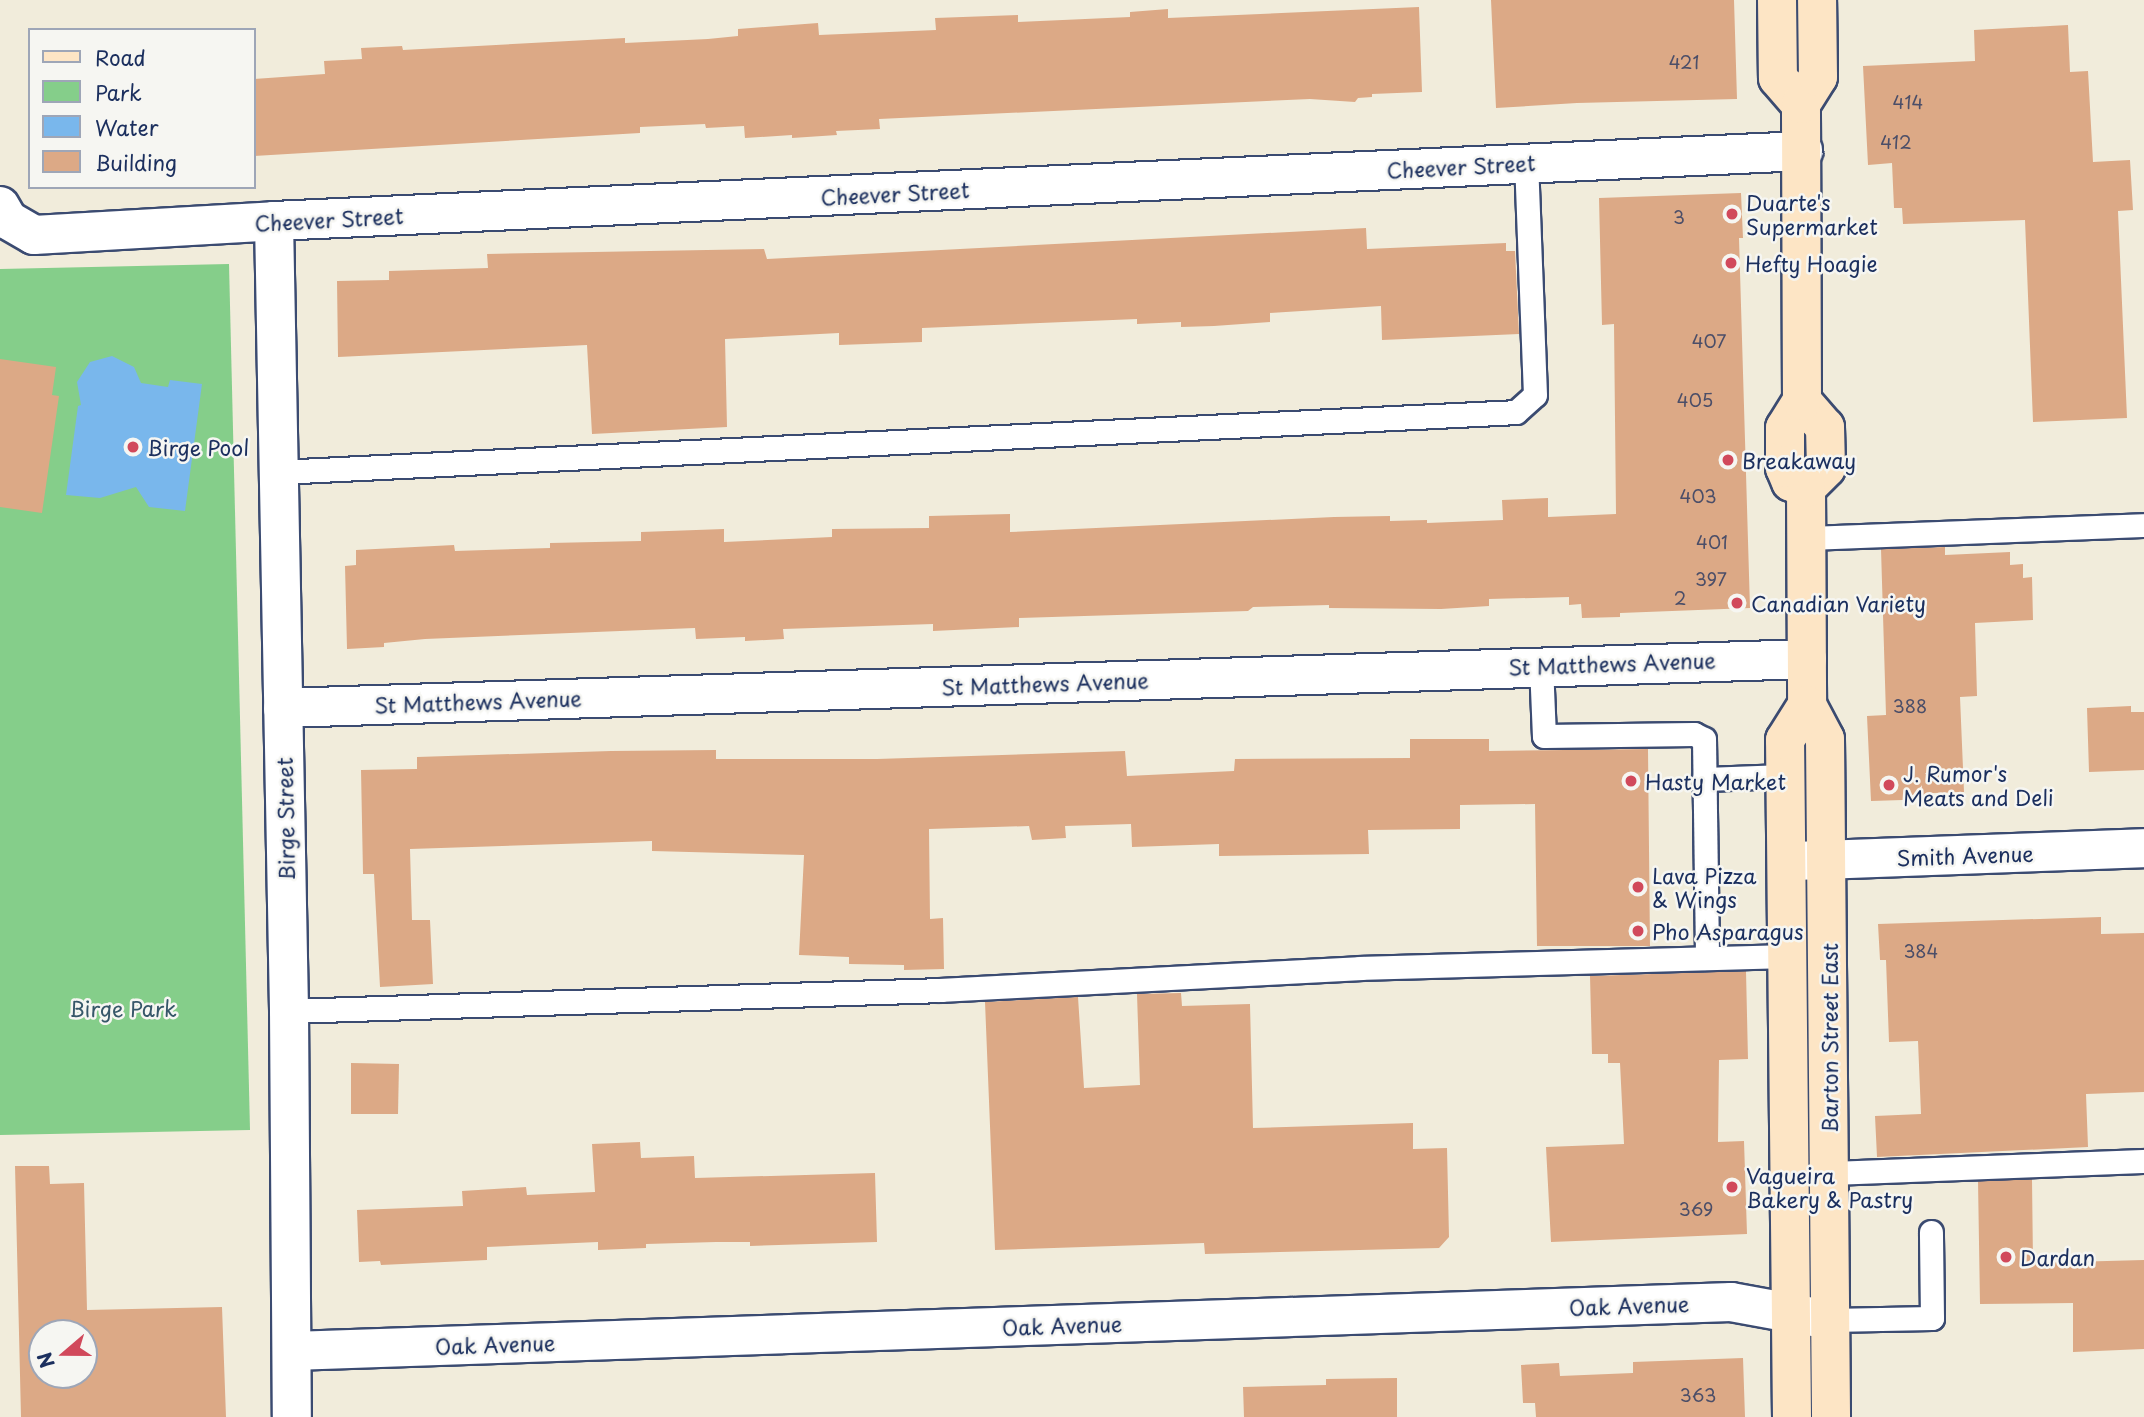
<!DOCTYPE html>
<style>
body{margin:0}
#map{position:relative;width:2144px;height:1417px;overflow:hidden;background:#f1ecdb;font-family:"Playpen Sans",sans-serif}
div>[style]{position:absolute}
.green>*{inset:0;background:#85ce8a}
.water>*{inset:0;background:#79b7ec}
.building>*{inset:0;background:#dca986}
.roads{filter:drop-shadow(2px 0 #3b4b71) drop-shadow(-2px 0 #3b4b71) drop-shadow(0 2px #3b4b71) drop-shadow(0 -2px #3b4b71)}
.service>*{height:23px;margin:-11.5px;padding:0 11.5px;transform-origin:11.5px;border-radius:11.5px;background:#fff}
.minor>*{height:38px;margin:-19px;padding:0 19px;transform-origin:19px;border-radius:19px;background:#fff}
.secondary>*{height:38px;margin:-19px;padding:0 19px;transform-origin:19px;border-radius:19px;background:#fde5c5}
.dots>*{width:19px;height:19px;translate:-50% -50%;box-sizing:border-box;border:4px solid #f6f6f2;border-radius:50%}
span{translate:-50% -50%;white-space:nowrap;text-align:center;line-height:1.15;-webkit-text-stroke:5px #f6f6f2;paint-order:stroke}
.number-label{font-size:18px;color:#4b4e68}
.number-label span{-webkit-text-stroke-width:0}
.street-label{font-size:21px;color:#1b2f5e}
.poi-label{font-size:21px;color:#1b2f5e}
.left{translate:0 -50%;text-align:left}
.park-label{font-size:21px;color:#365769}
.legend{position:absolute;left:28px;top:28px;width:228px;height:161px;box-sizing:border-box;background:#f6f6f2;border:2px solid #9ea6b7;margin:0;padding:9px 12px;list-style:none;font-size:21px;color:#1b2f5e}
.legend li{display:flex;align-items:center;gap:14px;height:35px}
.legend b{width:35px;border:2px solid #9ea6b7}
.north{position:absolute;left:28px;top:1319px;width:70px;height:70px;box-sizing:border-box;background:#f6f6f2;border:2px solid #9ea6b7;border-radius:50%;rotate:250deg;font-size:19px;font-weight:700;line-height:28px;text-align:center;color:#1b2f5e}
.north::after{content:'';display:block;margin:auto;width:24px;height:32px;background:#d1495b;clip-path:polygon(50% 0,100% 100%,50% 72%,0 100%)}
</style>
<div id="map">
<div class="green">
<i style="clip-path:polygon(229px 264px,250px 1130px,0 1135px,0 269px)"></i>
</div>
<div class="water">
<i style="clip-path:polygon(112px 356px,134px 367px,141px 383px,168px 387px,170px 380px,202px 384px,185px 511px,149px 507px,136px 487px,100px 498px,66px 495px,78px 406px,81px 405px,77px 382px,90px 362px)"></i>
</div>
<div class="building">
<i style="clip-path:polygon(1491px 0,1734px 0,1737px 99px,1577px 103px,1496px 108px)"></i>
<i style="clip-path:polygon(1419px 7px,1422px 92px,1372px 94px,1372px 97px,1358px 98px,1355px 102px,1310px 99px,879px 119px,880px 129px,836px 131px,837px 135px,792px 138px,792px 135px,745px 138px,744px 126px,706px 128px,705px 124px,640px 127px,640px 133px,254px 156px,254px 79px,325px 74px,324px 61px,362px 59px,361px 48px,402px 46px,403px 50px,625px 38px,625px 43px,708px 39px,738px 36px,738px 29px,818px 23px,819px 35px,936px 30px,935px 18px,1018px 15px,1018px 22px,1130px 17px,1130px 12px,1168px 9px,1168px 18px)"></i>
<i style="clip-path:polygon(2068px 25px,2070px 72px,2088px 71px,2093px 162px,2130px 160px,2133px 210px,2118px 211px,2127px 418px,2033px 422px,2025px 220px,1903px 224px,1902px 208px,1894px 208px,1892px 163px,1868px 165px,1863px 66px,1975px 61px,1974px 30px)"></i>
<i style="clip-path:polygon(1741px 193px,1743px 238px,1739px 238px,1750px 608px,1620px 613px,1620px 617px,1582px 618px,1581px 604px,1569px 605px,1569px 597px,1489px 599px,1489px 606px,1441px 609px,1329px 608px,1329px 605px,1253px 607px,1248px 611px,1019px 618px,1019px 627px,933px 631px,933px 624px,783px 629px,784px 639px,745px 641px,745px 637px,696px 639px,695px 628px,425px 639px,384px 643px,384px 647px,347px 649px,345px 566px,356px 565px,356px 550px,454px 545px,455px 551px,550px 548px,550px 543px,641px 541px,641px 532px,724px 529px,724px 542px,832px 537px,832px 529px,929px 528px,929px 516px,1010px 514px,1010px 532px,1334px 517px,1390px 516px,1390px 521px,1427px 520px,1427px 523px,1503px 520px,1502px 500px,1548px 498px,1548px 517px,1616px 514px,1614px 324px,1602px 325px,1599px 198px)"></i>
<i style="clip-path:polygon(1366px 228px,1367px 249px,1506px 243px,1506px 251px,1515px 251px,1519px 334px,1382px 340px,1381px 306px,1270px 313px,1270px 322px,1214px 326px,1181px 327px,1181px 322px,1137px 324px,1137px 319px,922px 328px,922px 342px,839px 345px,839px 333px,725px 339px,727px 427px,592px 434px,587px 345px,338px 357px,337px 281px,389px 280px,389px 271px,488px 268px,487px 254px,764px 249px,767px 259px)"></i>
<i style="clip-path:polygon(0 359px,56px 367px,52px 395px,59px 396px,42px 513px,0 507px)"></i>
<i style="clip-path:polygon(1945px 547px,1945px 555px,2010px 552px,2010px 565px,2023px 564px,2023px 578px,2032px 577px,2033px 620px,1975px 623px,1977px 696px,1960px 697px,1964px 792px,1933px 793px,1934px 799px,1871px 801px,1867px 716px,1886px 715px,1881px 549px)"></i>
<i style="clip-path:polygon(2131px 706px,2131px 712px,2144px 712px,2144px 770px,2089px 772px,2087px 708px)"></i>
<i style="clip-path:polygon(1410px 739px,1489px 739px,1489px 751px,1648px 749px,1650px 946px,1537px 946px,1535px 804px,1460px 805px,1460px 829px,1368px 830px,1369px 854px,1219px 856px,1219px 844px,1132px 847px,1131px 824px,1065px 826px,1066px 838px,1032px 840px,1029px 826px,929px 829px,930px 919px,943px 918px,944px 969px,904px 970px,904px 965px,849px 964px,849px 957px,799px 955px,804px 855px,652px 851px,652px 841px,410px 849px,412px 920px,430px 920px,433px 984px,380px 987px,374px 874px,363px 874px,361px 770px,417px 769px,417px 757px,611px 751px,716px 750px,716px 759px,877px 759px,1125px 751px,1127px 776px,1234px 771px,1235px 759px,1410px 758px)"></i>
<i style="clip-path:polygon(2101px 917px,2101px 934px,2144px 933px,2144px 1092px,2086px 1094px,2088px 1147px,1877px 1157px,1875px 1116px,1921px 1114px,1918px 1041px,1889px 1042px,1886px 960px,1880px 960px,1878px 924px)"></i>
<i style="clip-path:polygon(1746px 971px,1748px 1059px,1719px 1060px,1718px 1142px,1744px 1141px,1747px 1234px,1551px 1242px,1546px 1147px,1624px 1144px,1620px 1063px,1608px 1063px,1608px 1054px,1592px 1054px,1590px 976px)"></i>
<i style="clip-path:polygon(1181px 993px,1182px 1006px,1250px 1004px,1253px 1128px,1413px 1123px,1413px 1149px,1447px 1148px,1449px 1237px,1439px 1248px,1205px 1254px,1204px 1243px,995px 1250px,985px 1002px,1078px 997px,1084px 1088px,1140px 1085px,1137px 994px)"></i>
<i style="clip-path:polygon(351px 1063px,399px 1064px,398px 1114px,351px 1114px)"></i>
<i style="clip-path:polygon(640px 1142px,641px 1158px,694px 1156px,695px 1178px,875px 1173px,877px 1242px,750px 1246px,750px 1242px,716px 1242px,646px 1244px,646px 1248px,598px 1250px,598px 1242px,487px 1247px,487px 1260px,381px 1265px,380px 1261px,359px 1262px,357px 1210px,463px 1206px,462px 1191px,526px 1187px,527px 1195px,595px 1192px,592px 1144px)"></i>
<i style="clip-path:polygon(evenodd,15px 1166px,49px 1166px,50px 1184px,84px 1183px,87px 1310px,222px 1307px,226px 1417px,21px 1417px,15px 1166px,42px 1333px,84px 1333px,84px 1375px,42px 1375px,42px 1333px)"></i>
<i style="clip-path:polygon(2032px 1179px,2033px 1263px,2144px 1260px,2144px 1349px,2073px 1352px,2073px 1303px,1980px 1304px,1978px 1181px)"></i>
<i style="clip-path:polygon(1743px 1358px,1745px 1417px,1536px 1417px,1535px 1403px,1523px 1403px,1521px 1365px,1559px 1363px,1560px 1376px,1633px 1373px,1633px 1362px)"></i>
<i style="clip-path:polygon(1397px 1378px,1397px 1417px,1244px 1417px,1243px 1387px,1326px 1385px,1326px 1379px)"></i>
</div>
<div class="roads">
<div class="service">
<i style="left:278px;top:472px;width:1239px;rotate:-2.77deg"></i>
<i style="left:1516px;top:412px;width:25px;rotate:-42deg"></i>
<i style="left:1535px;top:395px;width:232px;rotate:-92.2deg"></i>
<i style="left:1807px;top:538px;width:337px;rotate:-2.2deg"></i>
<i style="left:1541px;top:665px;width:71px;rotate:87.6deg"></i>
<i style="left:1544px;top:736px;width:150px;rotate:-0.8deg"></i>
<i style="left:1694px;top:734px;width:11px;rotate:27deg"></i>
<i style="left:1704px;top:739px;width:219px;rotate:89.2deg"></i>
<i style="left:1704px;top:779px;width:81px;rotate:-2.1deg"></i>
<i style="left:289px;top:1011px;width:652px;rotate:-1.84deg"></i>
<i style="left:941px;top:990px;width:420px;rotate:-3deg"></i>
<i style="left:1360px;top:968px;width:426px;rotate:-1.6deg"></i>
<i style="left:1830px;top:1173px;width:314px;rotate:-2.2deg"></i>
<i style="left:1830px;top:1320px;width:102px;rotate:-1.1deg"></i>
<i style="left:1932px;top:1318px;width:86px;rotate:-90.7deg"></i>
</div>
<div class="minor">
<i style="left:0;top:206px;width:16px;rotate:60deg"></i>
<i style="left:8px;top:220px;width:30px;rotate:30deg"></i>
<i style="left:34px;top:235px;width:240px;rotate:-3.3deg"></i>
<i style="left:274px;top:221px;width:1531px;rotate:-2.62deg"></i>
<i style="left:274px;top:221px;width:790px;rotate:88.91deg"></i>
<i style="left:289px;top:1011px;width:406px;rotate:89.6deg"></i>
<i style="left:283px;top:708px;width:1525px;rotate:-1.84deg"></i>
<i style="left:1793px;top:861px;width:351px;rotate:-2.1deg"></i>
<i style="left:292px;top:1351px;width:1440px;rotate:-1.95deg"></i>
<i style="left:1731px;top:1302px;width:95px;rotate:10.4deg"></i>
</div>
<div class="secondary">
<i style="left:1777px;top:0;width:78px;rotate:89.3deg"></i>
<i style="left:1778px;top:78px;width:35px;rotate:49deg"></i>
<i style="left:1802px;top:401px;width:35px;rotate:49deg"></i>
<i style="left:1825px;top:427px;width:41px;rotate:88.6deg"></i>
<i style="left:1826px;top:468px;width:28px;rotate:135deg"></i>
<i style="left:1806px;top:488px;width:217px;rotate:89.7deg"></i>
<i style="left:1807px;top:705px;width:38px;rotate:62deg"></i>
<i style="left:1825px;top:739px;width:678px;rotate:89.49deg"></i>
<i style="left:1806px;top:488px;width:16px;rotate:-158deg"></i>
<i style="left:1791px;top:482px;width:15px;rotate:-113deg"></i>
<i style="left:1785px;top:468px;width:40px;rotate:-90deg"></i>
<i style="left:1785px;top:428px;width:32px;rotate:-58deg"></i>
<i style="left:1802px;top:401px;width:297px;rotate:-90.2deg"></i>
<i style="left:1801px;top:104px;width:32px;rotate:-58deg"></i>
<i style="left:1818px;top:77px;width:77px;rotate:-90.7deg"></i>
<i style="left:1792px;top:1417px;width:677px;rotate:-90.59deg"></i>
<i style="left:1785px;top:740px;width:41px;rotate:-57.8deg"></i>
</div>
</div>
<div class="dots">
<i style="left:1732px;top:214px;background:#d1495b"></i>
<i style="left:1731px;top:263px;background:#d1495b"></i>
<i style="left:133px;top:447px;background:#d1495b"></i>
<i style="left:1728px;top:460px;background:#d1495b"></i>
<i style="left:1737px;top:603px;background:#d1495b"></i>
<i style="left:1631px;top:781px;background:#d1495b"></i>
<i style="left:1889px;top:785px;background:#d1495b"></i>
<i style="left:1638px;top:887px;background:#d1495b"></i>
<i style="left:1638px;top:931px;background:#d1495b"></i>
<i style="left:1732px;top:1187px;background:#d1495b"></i>
<i style="left:2006px;top:1257px;background:#d1495b"></i>
</div>
<div class="number-label">
<span style="left:1684px;top:62px">421</span>
<span style="left:1908px;top:102px">414</span>
<span style="left:1896px;top:142px">412</span>
<span style="left:1679px;top:217px">3</span>
<span style="left:1709px;top:341px">407</span>
<span style="left:1695px;top:400px">405</span>
<span style="left:1698px;top:496px">403</span>
<span style="left:1712px;top:542px">401</span>
<span style="left:1711px;top:579px">397</span>
<span style="left:1680px;top:598px">2</span>
<span style="left:1910px;top:706px">388</span>
<span style="left:1921px;top:951px">384</span>
<span style="left:1696px;top:1209px">369</span>
<span style="left:1698px;top:1395px">363</span>
</div>
<div class="street-label">
<span style="left:1461px;top:166px;rotate:-3deg">Cheever Street</span>
<span style="left:895px;top:193px;rotate:-3deg">Cheever Street</span>
<span style="left:329px;top:219px;rotate:-3deg">Cheever Street</span>
<span style="left:1612px;top:663px;rotate:-2deg">St Matthews Avenue</span>
<span style="left:1045px;top:683px;rotate:-2deg">St Matthews Avenue</span>
<span style="left:478px;top:701px;rotate:-2deg">St Matthews Avenue</span>
<span style="left:285px;top:819px;rotate:-91deg">Birge Street</span>
<span style="left:1965px;top:855px;rotate:-2deg">Smith Avenue</span>
<span style="left:1829px;top:1038px;rotate:-90deg">Barton Street East</span>
<span style="left:1629px;top:1305px;rotate:-2deg">Oak Avenue</span>
<span style="left:1062px;top:1325px;rotate:-2deg">Oak Avenue</span>
<span style="left:495px;top:1344px;rotate:-2deg">Oak Avenue</span>
</div>
<div class="poi-label">
<span class="left" style="left:1746px;top:214px">Duarte's<br>Supermarket</span>
<span class="left" style="left:1745px;top:263px">Hefty Hoagie</span>
<span class="left" style="left:147px;top:447px">Birge Pool</span>
<span class="left" style="left:1742px;top:460px">Breakaway</span>
<span class="left" style="left:1751px;top:603px">Canadian Variety</span>
<span class="left" style="left:1903px;top:785px">J. Rumor's<br>Meats and Deli</span>
<span class="left" style="left:1645px;top:781px">Hasty Market</span>
<span class="left" style="left:1652px;top:887px">Lava Pizza<br>&amp; Wings</span>
<span class="left" style="left:1652px;top:931px">Pho Asparagus</span>
<span class="left" style="left:1746px;top:1187px">Vagueira<br>Bakery &amp; Pastry</span>
<span class="left" style="left:2020px;top:1257px">Dardan</span>
</div>
<div class="park-label">
<span style="left:123px;top:1008px">Birge Park</span>
</div>
<ul class="legend">
<li><b style="height:9px;background:#fde5c5"></b>Road</li>
<li><b style="height:19px;background:#85ce8a"></b>Park</li>
<li><b style="height:19px;background:#79b7ec"></b>Water</li>
<li><b style="height:19px;background:#dca986"></b>Building</li>
</ul>
<div class="north">N</div>
</div>
